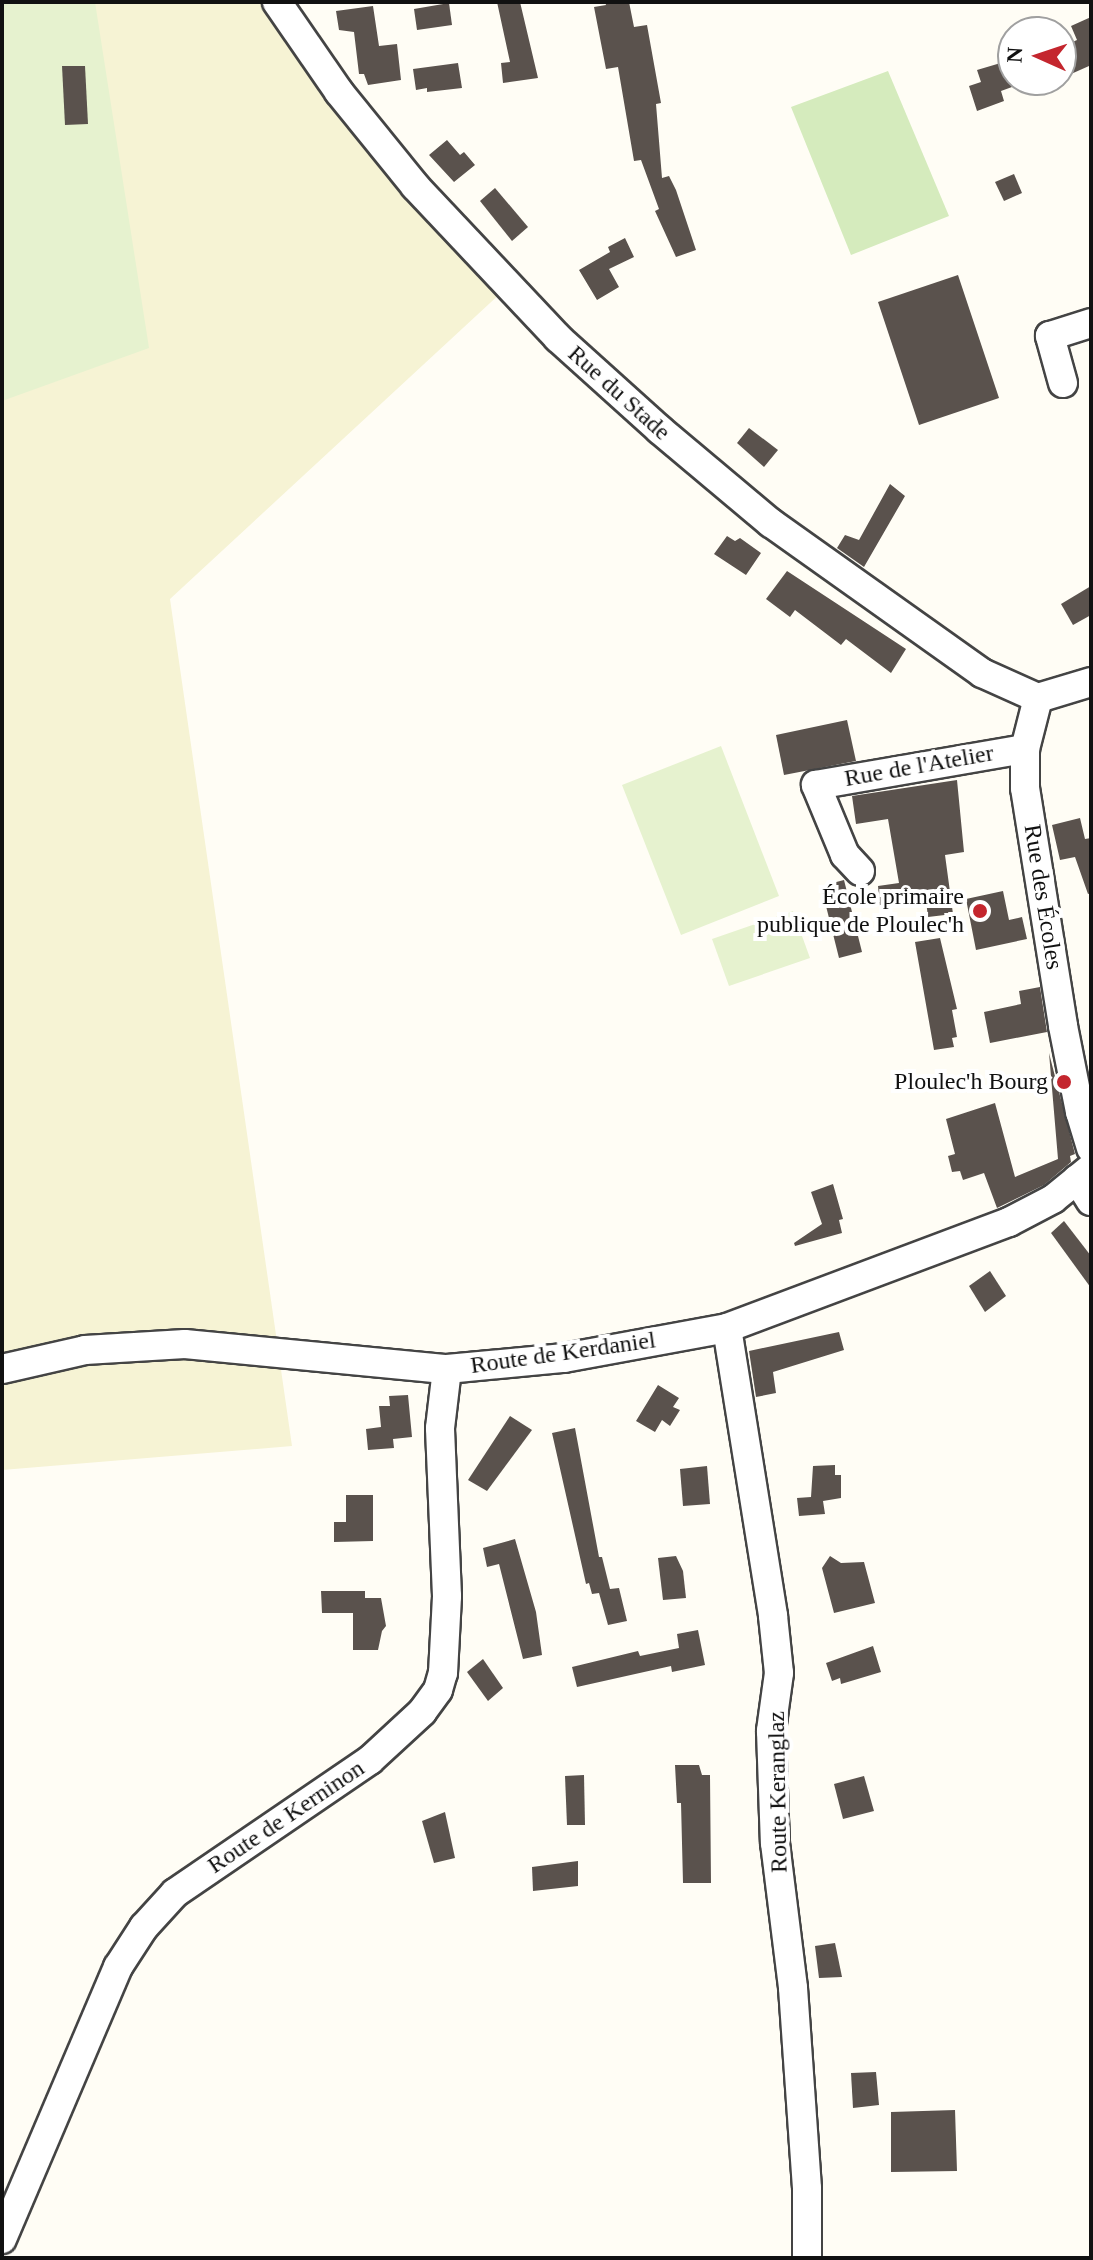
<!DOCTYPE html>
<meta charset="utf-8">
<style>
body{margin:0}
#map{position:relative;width:1093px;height:2260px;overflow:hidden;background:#fffdf5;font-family:"Times New Roman",serif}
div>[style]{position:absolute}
.farmland>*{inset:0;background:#f6f3d4}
.green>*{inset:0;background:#d5ebbd}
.pitch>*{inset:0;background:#e6f2cf}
.building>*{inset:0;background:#5a524d}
.roads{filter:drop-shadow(2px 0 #444) drop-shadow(-2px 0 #444) drop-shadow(0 2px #444) drop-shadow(0 -2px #444)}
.minor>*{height:28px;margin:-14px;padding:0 14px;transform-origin:14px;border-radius:14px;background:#fff}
.dots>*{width:22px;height:22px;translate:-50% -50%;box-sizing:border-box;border:4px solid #fff;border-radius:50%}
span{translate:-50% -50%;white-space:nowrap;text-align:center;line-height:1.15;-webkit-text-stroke:8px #fff;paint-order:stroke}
.street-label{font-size:24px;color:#111}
.poi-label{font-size:24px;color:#111}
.right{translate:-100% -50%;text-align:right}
.frame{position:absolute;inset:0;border:4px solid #111;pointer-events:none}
.north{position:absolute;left:997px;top:16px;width:80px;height:80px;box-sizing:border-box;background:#fff;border:2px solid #a0a0a0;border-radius:50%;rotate:273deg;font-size:22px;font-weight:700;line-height:32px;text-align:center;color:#111}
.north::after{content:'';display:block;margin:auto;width:28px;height:36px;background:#c4262e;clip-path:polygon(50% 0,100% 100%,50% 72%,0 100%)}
</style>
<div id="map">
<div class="farmland">
<i style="clip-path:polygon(2px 2px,279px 2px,503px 291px,170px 599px,292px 1446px,2px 1470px)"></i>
</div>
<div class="green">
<i style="clip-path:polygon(888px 71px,949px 216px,851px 255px,791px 107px)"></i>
</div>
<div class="pitch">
<i style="clip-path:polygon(2px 2px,95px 2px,149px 348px,2px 401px)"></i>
<i style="clip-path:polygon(721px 746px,779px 896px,681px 935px,622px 785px)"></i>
<i style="clip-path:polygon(793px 911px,810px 958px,729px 986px,712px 939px)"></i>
</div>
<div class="building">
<i style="clip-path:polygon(497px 2px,520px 2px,538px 78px,503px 83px,501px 63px,510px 62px)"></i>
<i style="clip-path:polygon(605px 2px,629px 2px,634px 27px,647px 25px,661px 103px,656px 104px,662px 178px,669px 176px,676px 190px,696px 250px,676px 257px,655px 211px,659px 209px,641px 160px,634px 161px,618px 67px,606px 69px,594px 7px,606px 5px)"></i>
<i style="clip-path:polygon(449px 3px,452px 25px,417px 30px,414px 9px)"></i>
<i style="clip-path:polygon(373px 6px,379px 46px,397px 44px,401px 80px,368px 85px,364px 74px,359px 74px,354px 32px,339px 30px,336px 11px)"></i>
<i style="clip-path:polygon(1091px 17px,1091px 70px,1089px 66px,1071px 74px,1061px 47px,1077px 40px,1071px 26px)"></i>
<i style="clip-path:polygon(1004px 62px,1012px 87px,1001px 91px,1004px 101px,977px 111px,969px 86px,981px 82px,977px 70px)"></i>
<i style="clip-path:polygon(458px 63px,462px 88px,427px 92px,427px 88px,416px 90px,413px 69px)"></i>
<i style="clip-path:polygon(62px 66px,85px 66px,88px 124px,65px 125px)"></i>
<i style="clip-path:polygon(447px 140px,460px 155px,464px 152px,475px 165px,454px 182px,429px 155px)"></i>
<i style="clip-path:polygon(1014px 174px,1022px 193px,1004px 201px,995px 182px)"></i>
<i style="clip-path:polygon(495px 188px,528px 227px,512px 241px,480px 201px)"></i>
<i style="clip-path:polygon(625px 238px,634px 257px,609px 269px,619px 287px,597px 300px,579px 270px,610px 252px,608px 247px)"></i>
<i style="clip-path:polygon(958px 275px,999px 398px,919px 425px,878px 302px)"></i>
<i style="clip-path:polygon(749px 428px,778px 450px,764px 467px,737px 443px)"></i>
<i style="clip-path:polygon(890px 484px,905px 496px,864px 567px,837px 548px,845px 535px,859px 540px)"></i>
<i style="clip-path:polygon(727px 536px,735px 541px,740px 538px,761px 553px,746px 575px,714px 554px)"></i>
<i style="clip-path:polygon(787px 571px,906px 649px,891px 673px,846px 639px,841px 645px,795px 610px,790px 617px,766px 599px)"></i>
<i style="clip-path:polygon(1091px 586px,1091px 615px,1073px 625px,1061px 604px)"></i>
<i style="clip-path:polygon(847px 720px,856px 761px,784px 775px,776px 735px)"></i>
<i style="clip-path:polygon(957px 780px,964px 852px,945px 855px,953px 914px,928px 917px,926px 901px,880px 907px,878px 886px,899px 883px,888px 819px,856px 824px,852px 796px)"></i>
<i style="clip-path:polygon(1080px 818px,1085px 839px,1091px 838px,1091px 893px,1088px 894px,1075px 857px,1060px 860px,1052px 825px)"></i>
<i style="clip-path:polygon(844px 880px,862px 952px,839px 958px,821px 886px)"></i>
<i style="clip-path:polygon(1003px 891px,1009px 920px,1022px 917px,1027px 939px,976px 950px,966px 899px)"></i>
<i style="clip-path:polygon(940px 938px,957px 1009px,952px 1010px,957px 1037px,952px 1038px,954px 1047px,934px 1050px,915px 942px)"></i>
<i style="clip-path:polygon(1040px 987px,1047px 1032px,990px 1043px,984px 1012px,1021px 1004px,1019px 991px)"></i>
<i style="clip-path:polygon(1049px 1053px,1075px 1154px,1070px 1156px,1071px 1162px,1044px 1185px,997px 1208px,984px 1173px,963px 1180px,960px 1171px,952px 1172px,948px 1156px,955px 1154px,946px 1119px,995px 1103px,1015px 1177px,1058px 1159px)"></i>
<i style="clip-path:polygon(833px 1184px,843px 1219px,839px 1220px,842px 1233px,795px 1246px,794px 1243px,822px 1224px,811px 1192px)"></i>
<i style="clip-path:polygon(1064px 1221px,1091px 1256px,1091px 1288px,1051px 1233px)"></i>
<i style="clip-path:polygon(990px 1271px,1006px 1296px,985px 1312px,969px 1286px)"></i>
<i style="clip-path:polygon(839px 1332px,844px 1350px,773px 1372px,776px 1393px,756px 1397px,749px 1351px)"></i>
<i style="clip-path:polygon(658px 1385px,679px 1398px,673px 1407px,680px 1410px,670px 1426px,662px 1420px,655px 1432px,636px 1421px)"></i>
<i style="clip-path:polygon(408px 1395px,412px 1437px,393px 1439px,394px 1448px,368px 1450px,366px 1429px,381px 1427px,379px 1406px,390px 1406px,389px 1396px)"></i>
<i style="clip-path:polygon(510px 1416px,532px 1430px,487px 1491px,468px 1480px)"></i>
<i style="clip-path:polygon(575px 1428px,599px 1557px,602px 1557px,610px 1589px,619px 1588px,627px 1621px,608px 1625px,599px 1593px,592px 1594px,589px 1583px,586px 1584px,552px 1433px)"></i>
<i style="clip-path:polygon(835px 1465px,835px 1475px,841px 1475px,841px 1498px,823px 1501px,825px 1514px,799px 1516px,797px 1498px,811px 1497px,813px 1466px)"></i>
<i style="clip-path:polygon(707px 1466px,710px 1504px,683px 1506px,680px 1469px)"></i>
<i style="clip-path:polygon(346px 1495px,373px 1495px,373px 1541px,334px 1542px,334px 1522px,346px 1522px)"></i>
<i style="clip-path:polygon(515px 1539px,536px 1612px,542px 1655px,523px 1659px,499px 1564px,487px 1567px,483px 1548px)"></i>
<i style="clip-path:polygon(676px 1556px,683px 1571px,686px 1598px,663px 1600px,658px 1558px)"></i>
<i style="clip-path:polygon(830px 1556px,841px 1563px,864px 1562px,875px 1603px,834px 1613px,822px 1568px)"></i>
<i style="clip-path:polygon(321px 1591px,365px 1591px,365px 1598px,381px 1598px,386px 1626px,382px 1631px,378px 1650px,353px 1650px,353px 1613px,322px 1613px)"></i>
<i style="clip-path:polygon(698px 1630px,705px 1665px,672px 1672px,671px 1666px,577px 1687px,572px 1667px,638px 1651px,640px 1656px,679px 1648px,677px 1634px)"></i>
<i style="clip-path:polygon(873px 1646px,881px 1672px,841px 1684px,840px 1678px,832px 1681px,826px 1663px)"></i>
<i style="clip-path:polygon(483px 1659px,503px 1688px,488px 1701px,467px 1672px)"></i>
<i style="clip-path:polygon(675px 1765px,699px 1765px,702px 1775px,710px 1775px,711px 1883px,683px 1883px,681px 1803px,677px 1803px)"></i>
<i style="clip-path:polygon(584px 1775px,585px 1825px,567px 1825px,565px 1776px)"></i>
<i style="clip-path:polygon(864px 1776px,874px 1811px,843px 1819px,834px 1784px)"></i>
<i style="clip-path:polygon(445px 1812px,455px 1858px,434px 1863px,422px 1821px)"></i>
<i style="clip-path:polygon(578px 1861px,578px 1886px,533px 1891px,532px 1867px)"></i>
<i style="clip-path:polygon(835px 1943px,842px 1977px,819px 1978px,815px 1946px)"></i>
<i style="clip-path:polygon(876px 2072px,879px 2105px,853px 2108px,851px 2073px)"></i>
<i style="clip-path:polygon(955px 2110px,957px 2171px,891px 2172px,891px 2112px)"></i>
</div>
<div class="roads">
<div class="minor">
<i style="left:277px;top:2px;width:109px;rotate:55.4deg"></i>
<i style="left:339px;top:92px;width:121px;rotate:51deg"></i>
<i style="left:415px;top:186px;width:209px;rotate:46.7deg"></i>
<i style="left:558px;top:338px;width:137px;rotate:42deg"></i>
<i style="left:660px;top:430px;width:145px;rotate:40deg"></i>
<i style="left:771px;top:523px;width:259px;rotate:35.4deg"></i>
<i style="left:982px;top:673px;width:61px;rotate:24.1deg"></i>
<i style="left:1063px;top:383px;width:49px;rotate:-105.5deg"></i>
<i style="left:1050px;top:336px;width:43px;rotate:-17.6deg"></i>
<i style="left:1038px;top:698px;width:53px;rotate:104.3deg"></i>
<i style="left:1025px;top:749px;width:39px;rotate:90deg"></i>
<i style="left:1025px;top:788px;width:241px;rotate:80.9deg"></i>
<i style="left:1063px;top:1026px;width:88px;rotate:78.8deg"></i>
<i style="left:1080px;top:1112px;width:38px;rotate:73deg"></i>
<i style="left:1038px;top:698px;width:55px;rotate:-16.8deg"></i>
<i style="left:860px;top:871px;width:22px;rotate:-133deg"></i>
<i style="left:845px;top:855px;width:76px;rotate:-112.5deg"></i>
<i style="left:816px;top:785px;width:212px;rotate:-9.8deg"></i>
<i style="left:1077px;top:1179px;width:26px;rotate:58deg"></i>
<i style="left:727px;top:1328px;width:292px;rotate:80.9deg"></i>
<i style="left:773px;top:1616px;width:57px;rotate:84deg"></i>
<i style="left:779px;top:1673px;width:59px;rotate:97.9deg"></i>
<i style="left:771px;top:1731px;width:112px;rotate:88deg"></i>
<i style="left:775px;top:1843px;width:146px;rotate:82.9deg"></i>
<i style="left:793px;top:1988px;width:201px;rotate:86deg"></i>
<i style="left:807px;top:2189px;width:69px;rotate:90deg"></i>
<i style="left:2px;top:1369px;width:85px;rotate:-12.9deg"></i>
<i style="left:85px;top:1350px;width:100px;rotate:-3.4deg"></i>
<i style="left:185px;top:1344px;width:263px;rotate:5.5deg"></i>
<i style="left:447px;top:1369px;width:118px;rotate:-5.4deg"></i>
<i style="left:564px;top:1358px;width:166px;rotate:-10.4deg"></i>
<i style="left:727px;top:1328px;width:301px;rotate:-20.6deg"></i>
<i style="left:1009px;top:1222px;width:50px;rotate:-27.6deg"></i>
<i style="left:1053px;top:1199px;width:49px;rotate:-39.2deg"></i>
<i style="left:2px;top:2239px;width:296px;rotate:-66.9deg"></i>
<i style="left:118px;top:1967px;width:48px;rotate:-57deg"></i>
<i style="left:144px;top:1927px;width:46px;rotate:-47.6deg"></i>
<i style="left:175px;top:1893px;width:236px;rotate:-34.3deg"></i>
<i style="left:370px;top:1760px;width:71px;rotate:-42.7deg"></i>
<i style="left:422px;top:1712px;width:27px;rotate:-54deg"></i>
<i style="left:438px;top:1690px;width:18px;rotate:-74deg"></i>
<i style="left:443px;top:1673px;width:77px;rotate:-87deg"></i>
<i style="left:447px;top:1596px;width:168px;rotate:-92.4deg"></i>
<i style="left:440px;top:1428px;width:59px;rotate:-83.2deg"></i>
</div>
</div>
<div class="dots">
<i style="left:980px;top:911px;background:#c4262e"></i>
<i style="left:1064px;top:1082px;background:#c4262e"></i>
</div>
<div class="street-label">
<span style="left:619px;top:393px;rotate:42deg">Rue du Stade</span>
<span style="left:919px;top:766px;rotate:-10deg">Rue de l'Atelier</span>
<span style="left:1043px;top:897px;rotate:81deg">Rue des Écoles</span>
<span style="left:563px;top:1353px;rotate:-8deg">Route de Kerdaniel</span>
<span style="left:778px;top:1792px;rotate:-91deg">Route Keranglaz</span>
<span style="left:286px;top:1817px;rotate:-34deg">Route de Kerninon</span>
</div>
<div class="poi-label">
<span class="right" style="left:964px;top:911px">École primaire<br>publique de Ploulec'h</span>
<span class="right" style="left:1048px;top:1082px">Ploulec'h Bourg</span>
</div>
<div class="frame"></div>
<div class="north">N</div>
</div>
